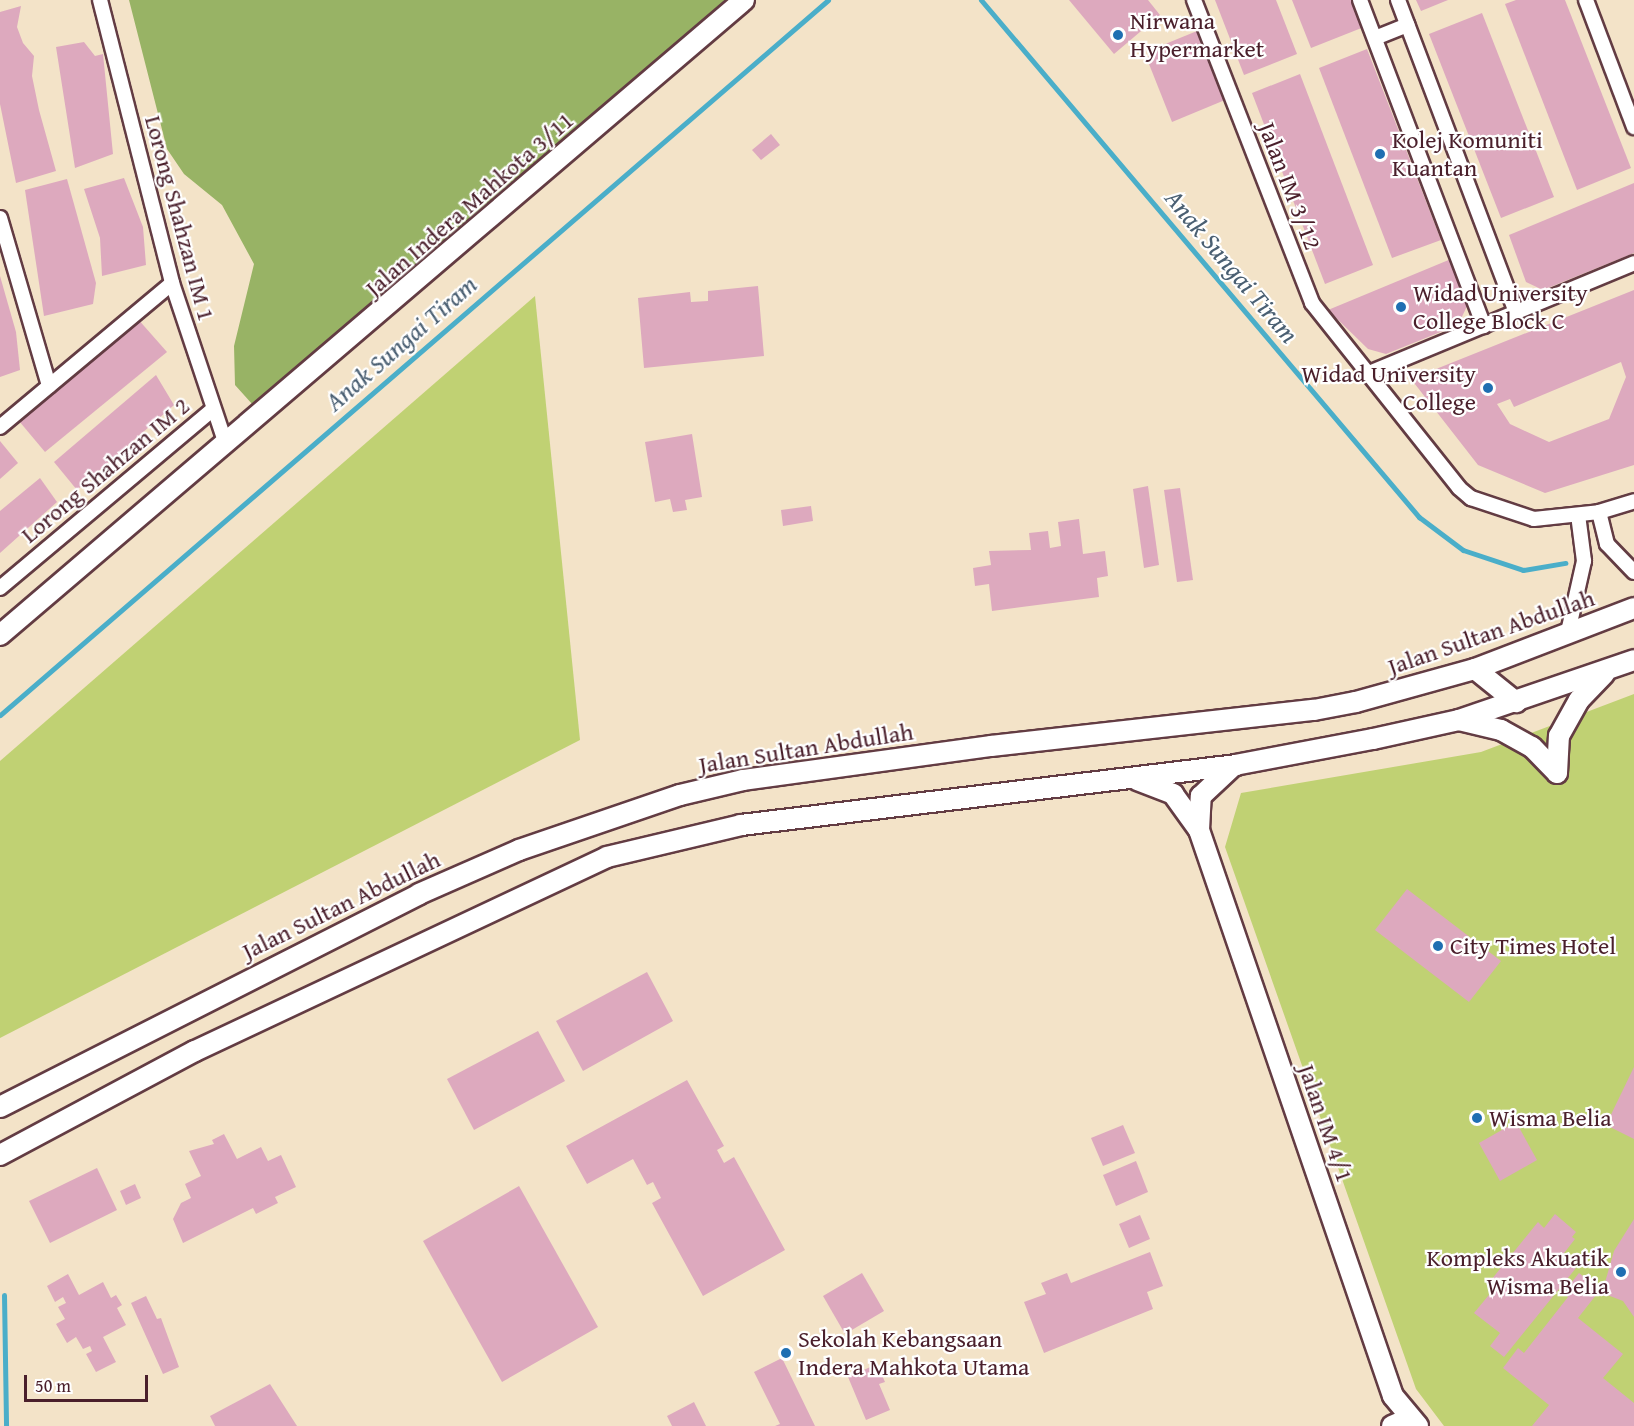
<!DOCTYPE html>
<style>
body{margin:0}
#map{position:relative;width:1634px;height:1426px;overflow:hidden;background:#f3e3c8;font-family:"Gentium Book Plus",serif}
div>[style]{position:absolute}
.green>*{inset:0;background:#c0d173}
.forest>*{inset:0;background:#98b365}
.stream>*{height:5px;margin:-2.5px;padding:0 2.5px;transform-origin:2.5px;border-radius:2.5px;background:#4aaec9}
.building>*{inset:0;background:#dda9be}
.roads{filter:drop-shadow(2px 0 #633c43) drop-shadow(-2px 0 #633c43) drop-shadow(0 2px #633c43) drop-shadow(0 -2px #633c43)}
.street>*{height:14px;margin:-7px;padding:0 7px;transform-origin:7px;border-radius:7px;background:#fff}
.secondary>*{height:20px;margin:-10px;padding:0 10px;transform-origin:10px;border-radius:10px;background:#fff}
.dots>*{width:16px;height:16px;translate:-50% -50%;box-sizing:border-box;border:3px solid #fff;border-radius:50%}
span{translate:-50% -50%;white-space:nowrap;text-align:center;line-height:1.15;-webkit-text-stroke:4.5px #fff;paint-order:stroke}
.poi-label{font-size:24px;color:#4a1f2b}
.left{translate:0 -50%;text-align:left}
.right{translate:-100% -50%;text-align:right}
.street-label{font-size:24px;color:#4a1f2b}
.water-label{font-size:26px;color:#4a5f72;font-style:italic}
.scale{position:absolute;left:24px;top:1375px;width:124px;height:27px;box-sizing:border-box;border:3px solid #4a1f2b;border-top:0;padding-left:8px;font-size:18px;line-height:21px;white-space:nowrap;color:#4a1f2b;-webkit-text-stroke:4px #fff;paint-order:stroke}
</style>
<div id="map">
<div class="green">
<i style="clip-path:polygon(535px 296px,580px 740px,0 1038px,0 761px)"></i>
<i style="clip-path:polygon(1634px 694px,1634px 1426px,1444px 1426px,1416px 1389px,1225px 847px,1241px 793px,1481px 752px)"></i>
</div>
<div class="forest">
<i style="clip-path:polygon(129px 0,744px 0,338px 348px,253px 405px,235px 385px,234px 346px,254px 264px,222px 205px,184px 174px,167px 149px)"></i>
</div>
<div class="stream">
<i style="left:981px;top:0;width:678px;rotate:49.73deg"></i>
<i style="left:1419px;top:517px;width:55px;rotate:36.9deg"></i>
<i style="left:1463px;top:550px;width:63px;rotate:18.4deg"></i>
<i style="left:1523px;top:570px;width:43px;rotate:-9.5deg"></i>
<i style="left:0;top:715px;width:1094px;rotate:-40.81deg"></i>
<i style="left:4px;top:1295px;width:131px;rotate:89.1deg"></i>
</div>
<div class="building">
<i style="clip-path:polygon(1069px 0,1148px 0,1160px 15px,1114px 54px)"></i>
<i style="clip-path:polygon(1215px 0,1276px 0,1297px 54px,1244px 75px)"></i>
<i style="clip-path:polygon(1292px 0,1353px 0,1364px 27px,1311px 48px)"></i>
<i style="clip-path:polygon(1416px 0,1448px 0,1421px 11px)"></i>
<i style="clip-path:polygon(1516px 0,1565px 0,1631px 168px,1577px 190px,1505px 4px)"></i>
<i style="clip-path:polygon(21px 6px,17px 27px,23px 43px,34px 56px,32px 76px,39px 110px,56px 171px,16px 183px,0 104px,0 12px)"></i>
<i style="clip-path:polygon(1482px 13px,1554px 197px,1501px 218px,1429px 34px)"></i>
<i style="clip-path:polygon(1197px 31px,1225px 100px,1172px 122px,1147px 59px,1153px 49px)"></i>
<i style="clip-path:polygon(84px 42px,95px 56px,103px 54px,113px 154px,75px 168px,56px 47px)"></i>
<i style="clip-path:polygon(1367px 49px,1441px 240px,1392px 258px,1319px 68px)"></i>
<i style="clip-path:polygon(1300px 74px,1373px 265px,1325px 284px,1252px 93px)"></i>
<i style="clip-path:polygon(771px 134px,780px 145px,761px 160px,752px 150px)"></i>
<i style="clip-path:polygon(124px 178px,143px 227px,146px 265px,102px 276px,100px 238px,84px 189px)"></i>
<i style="clip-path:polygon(67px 179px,96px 283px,93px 304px,44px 316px,25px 190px)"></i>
<i style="clip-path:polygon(1634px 183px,1634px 253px,1543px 290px,1526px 282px,1509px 235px)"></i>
<i style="clip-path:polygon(1451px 259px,1468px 304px,1458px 325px,1386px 354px,1368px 349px,1328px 310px)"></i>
<i style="clip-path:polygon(0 276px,16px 332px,20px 370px,0 377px)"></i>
<i style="clip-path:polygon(758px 286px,764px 356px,644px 368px,638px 298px,690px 292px,691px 302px,708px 301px,708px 291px)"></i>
<i style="clip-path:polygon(evenodd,1634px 290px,1634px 465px,1545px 493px,1478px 465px,1411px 379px,1634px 290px,1621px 362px,1626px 377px,1609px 419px,1549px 442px,1510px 424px,1497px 404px,1510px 399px,1514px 407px,1621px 362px)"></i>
<i style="clip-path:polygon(137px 318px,167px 352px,45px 452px,19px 421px)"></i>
<i style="clip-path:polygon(156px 375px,174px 405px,77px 490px,54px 462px)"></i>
<i style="clip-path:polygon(692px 434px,702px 497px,685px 500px,687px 510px,673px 512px,670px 499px,655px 502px,645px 442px)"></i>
<i style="clip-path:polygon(0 441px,18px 463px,0 479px)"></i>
<i style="clip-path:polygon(40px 478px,57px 502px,0 553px,0 511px)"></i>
<i style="clip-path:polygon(1148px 486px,1159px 565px,1144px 568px,1133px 489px)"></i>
<i style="clip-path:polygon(1180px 488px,1193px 580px,1177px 582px,1164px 490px)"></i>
<i style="clip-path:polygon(811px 506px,813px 521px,783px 526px,781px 510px)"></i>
<i style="clip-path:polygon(1079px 519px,1083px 554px,1105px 551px,1108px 576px,1097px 578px,1099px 597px,992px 611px,989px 584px,975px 586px,973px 568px,991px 565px,989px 551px,1031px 550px,1029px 533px,1048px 531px,1050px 548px,1061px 546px,1058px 522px)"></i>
<i style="clip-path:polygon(1407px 889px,1501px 961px,1469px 1002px,1375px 930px)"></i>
<i style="clip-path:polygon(647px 972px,673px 1021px,583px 1071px,556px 1021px)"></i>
<i style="clip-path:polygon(538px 1031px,565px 1081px,474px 1130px,447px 1079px)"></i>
<i style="clip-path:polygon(1634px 1067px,1634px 1139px,1606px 1125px)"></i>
<i style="clip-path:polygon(687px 1080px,724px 1146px,717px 1150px,724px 1163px,734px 1157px,785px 1250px,703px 1296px,652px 1203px,661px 1198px,653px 1182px,647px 1185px,633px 1159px,587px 1184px,566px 1146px)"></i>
<i style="clip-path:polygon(1516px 1122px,1537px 1160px,1500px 1181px,1479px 1143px)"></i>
<i style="clip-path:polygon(1123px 1125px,1135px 1153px,1103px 1166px,1091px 1138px)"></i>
<i style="clip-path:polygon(224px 1134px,237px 1159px,261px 1147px,268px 1161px,281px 1155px,296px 1187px,275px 1197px,278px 1203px,256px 1214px,253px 1208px,183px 1243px,173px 1219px,181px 1203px,191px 1198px,185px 1184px,201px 1176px,189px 1151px,214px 1144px,212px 1140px)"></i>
<i style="clip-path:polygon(1136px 1161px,1148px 1192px,1116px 1206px,1103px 1175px)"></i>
<i style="clip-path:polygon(97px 1168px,117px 1210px,50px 1243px,29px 1201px)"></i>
<i style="clip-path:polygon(135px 1184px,141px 1198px,126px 1205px,120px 1191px)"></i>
<i style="clip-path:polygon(519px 1186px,598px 1327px,502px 1382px,423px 1241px)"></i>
<i style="clip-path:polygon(1555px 1214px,1576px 1232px,1572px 1237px,1575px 1239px,1561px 1257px,1576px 1268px,1504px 1357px,1490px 1346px,1500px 1333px,1474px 1313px,1493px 1290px,1487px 1285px,1538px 1222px,1544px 1228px)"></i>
<i style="clip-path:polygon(1140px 1215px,1150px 1239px,1129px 1248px,1119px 1224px)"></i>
<i style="clip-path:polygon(1634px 1219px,1634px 1317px,1623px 1301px,1602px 1293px,1614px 1251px)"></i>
<i style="clip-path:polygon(1150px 1252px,1163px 1286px,1147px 1292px,1153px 1309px,1044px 1353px,1024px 1302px,1046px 1294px,1041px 1283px,1067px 1273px,1071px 1283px)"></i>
<i style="clip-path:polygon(862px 1273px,884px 1311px,845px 1334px,823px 1296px)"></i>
<i style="clip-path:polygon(1579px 1273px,1600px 1290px,1578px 1318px,1623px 1354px,1603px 1378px,1634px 1403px,1634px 1426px,1532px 1426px,1549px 1405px,1503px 1368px,1518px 1348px,1524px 1353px,1568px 1297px,1563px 1293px)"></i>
<i style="clip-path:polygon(68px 1274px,79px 1295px,103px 1282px,111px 1298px,116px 1295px,122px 1305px,117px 1308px,126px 1325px,103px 1337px,116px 1362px,96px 1372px,86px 1354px,92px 1351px,90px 1346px,83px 1349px,76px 1337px,67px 1343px,56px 1324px,65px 1319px,58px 1307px,66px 1303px,63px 1297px,55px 1302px,47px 1286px)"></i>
<i style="clip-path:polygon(146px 1296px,157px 1319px,161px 1318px,179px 1367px,163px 1374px,131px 1303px)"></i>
<i style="clip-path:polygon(782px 1358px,815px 1426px,775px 1426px,780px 1424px,754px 1372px)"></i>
<i style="clip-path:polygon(877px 1364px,885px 1382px,879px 1384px,890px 1410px,866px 1420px,848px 1377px)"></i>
<i style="clip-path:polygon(270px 1384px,297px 1426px,215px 1426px,210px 1416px)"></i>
<i style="clip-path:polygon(694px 1402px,706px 1426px,672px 1426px,667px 1416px)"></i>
</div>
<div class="roads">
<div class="street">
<i style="left:100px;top:0;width:292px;rotate:75.7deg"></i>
<i style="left:172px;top:283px;width:170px;rotate:71.5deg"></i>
<i style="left:1194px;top:0;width:325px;rotate:68.7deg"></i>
<i style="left:1312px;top:303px;width:236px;rotate:51.5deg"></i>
<i style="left:1459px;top:488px;width:16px;rotate:40deg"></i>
<i style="left:1471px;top:498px;width:66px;rotate:18.4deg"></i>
<i style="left:1534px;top:519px;width:65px;rotate:-6.1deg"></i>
<i style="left:1599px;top:512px;width:37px;rotate:-17deg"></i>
<i style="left:1360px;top:0;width:349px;rotate:69.2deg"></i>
<i style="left:1398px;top:0;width:334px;rotate:69.3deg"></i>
<i style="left:1586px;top:0;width:136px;rotate:69.3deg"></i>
<i style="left:1375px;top:38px;width:35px;rotate:-22deg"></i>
<i style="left:0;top:218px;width:175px;rotate:73.7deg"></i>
<i style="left:1369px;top:373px;width:287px;rotate:-22.5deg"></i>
<i style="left:0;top:427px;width:224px;rotate:-39.9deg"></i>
<i style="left:1599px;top:512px;width:33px;rotate:76deg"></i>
<i style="left:1607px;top:544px;width:39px;rotate:46deg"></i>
<i style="left:0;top:588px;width:277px;rotate:-40deg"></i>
<i style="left:1568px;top:632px;width:73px;rotate:-77.3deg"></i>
<i style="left:1584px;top:561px;width:46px;rotate:-97.4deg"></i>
</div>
<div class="secondary">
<i style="left:0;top:635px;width:978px;rotate:-40.48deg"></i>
<i style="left:1475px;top:669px;width:53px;rotate:38.8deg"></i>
<i style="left:1459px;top:720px;width:43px;rotate:13.4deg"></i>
<i style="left:1501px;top:730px;width:35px;rotate:29deg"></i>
<i style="left:1532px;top:747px;width:36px;rotate:46deg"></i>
<i style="left:1557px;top:773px;width:37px;rotate:-87deg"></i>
<i style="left:1559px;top:736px;width:41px;rotate:-60.9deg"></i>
<i style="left:1579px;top:700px;width:36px;rotate:-46deg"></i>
<i style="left:1137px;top:780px;width:39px;rotate:21deg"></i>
<i style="left:1173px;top:794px;width:44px;rotate:54.2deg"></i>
<i style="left:1199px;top:830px;width:598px;rotate:71.08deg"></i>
<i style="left:1393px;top:1396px;width:39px;rotate:50deg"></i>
<i style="left:1199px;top:830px;width:34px;rotate:-87deg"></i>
<i style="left:1201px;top:796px;width:44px;rotate:-43.2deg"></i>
<i style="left:0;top:1107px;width:470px;rotate:-26.9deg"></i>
<i style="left:419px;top:894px;width:109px;rotate:-23.7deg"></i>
<i style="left:519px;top:850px;width:170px;rotate:-18.9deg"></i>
<i style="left:680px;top:795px;width:65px;rotate:-13.4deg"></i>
<i style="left:743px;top:780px;width:250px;rotate:-7.8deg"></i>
<i style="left:991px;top:746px;width:325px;rotate:-6.4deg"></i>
<i style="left:1314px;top:710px;width:43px;rotate:-10.8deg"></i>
<i style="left:1356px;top:702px;width:123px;rotate:-15.5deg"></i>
<i style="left:1475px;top:669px;width:170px;rotate:-21deg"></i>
<i style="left:0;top:1155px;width:221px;rotate:-28.1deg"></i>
<i style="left:195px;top:1051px;width:455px;rotate:-25.2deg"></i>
<i style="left:607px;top:857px;width:138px;rotate:-13.4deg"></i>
<i style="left:741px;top:825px;width:498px;rotate:-6.9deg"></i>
<i style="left:1235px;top:765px;width:140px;rotate:-10.7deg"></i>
<i style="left:1373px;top:739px;width:88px;rotate:-12.5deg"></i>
<i style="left:1459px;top:720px;width:185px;rotate:-18.9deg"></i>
<i style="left:1392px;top:1426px;width:20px;rotate:-24deg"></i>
</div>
</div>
<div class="dots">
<i style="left:1118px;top:35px;background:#1f6fb2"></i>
<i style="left:1380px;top:154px;background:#1f6fb2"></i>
<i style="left:1401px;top:307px;background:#1f6fb2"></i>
<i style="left:1488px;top:388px;background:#1f6fb2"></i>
<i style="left:1438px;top:946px;background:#1f6fb2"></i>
<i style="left:1477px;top:1118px;background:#1f6fb2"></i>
<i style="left:1621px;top:1272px;background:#1f6fb2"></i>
<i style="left:786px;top:1353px;background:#1f6fb2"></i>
</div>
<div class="poi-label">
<span class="left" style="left:1130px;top:35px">Nirwana<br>Hypermarket</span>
<span class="left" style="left:1392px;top:154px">Kolej Komuniti<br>Kuantan</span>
<span class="left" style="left:1413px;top:307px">Widad University<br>College Block C</span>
<span class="right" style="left:1476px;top:388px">Widad University<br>College</span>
<span class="left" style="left:1450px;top:946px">City Times Hotel</span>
<span class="left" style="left:1489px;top:1118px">Wisma Belia</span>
<span class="right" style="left:1609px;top:1272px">Kompleks Akuatik<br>Wisma Belia</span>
<span class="left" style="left:798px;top:1353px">Sekolah Kebangsaan<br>Indera Mahkota Utama</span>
</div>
<div class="street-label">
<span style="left:1290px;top:186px;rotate:69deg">Jalan IM 3/12</span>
<span style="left:469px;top:204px;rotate:-41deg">Jalan Indera Mahkota 3/11</span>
<span style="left:180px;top:218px;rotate:75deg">Lorong Shahzan IM 1</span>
<span style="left:105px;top:470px;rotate:-40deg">Lorong Shahzan IM 2</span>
<span style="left:1491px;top:632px;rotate:-19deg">Jalan Sultan Abdullah</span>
<span style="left:806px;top:748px;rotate:-9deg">Jalan Sultan Abdullah</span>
<span style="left:341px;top:905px;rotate:-26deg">Jalan Sultan Abdullah</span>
<span style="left:1326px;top:1123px;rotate:71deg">Jalan IM 4/1</span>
</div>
<div class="water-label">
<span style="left:1232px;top:266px;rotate:50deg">Anak Sungai Tiram</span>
<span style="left:401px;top:343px;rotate:-41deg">Anak Sungai Tiram</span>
</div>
<div class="scale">50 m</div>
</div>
